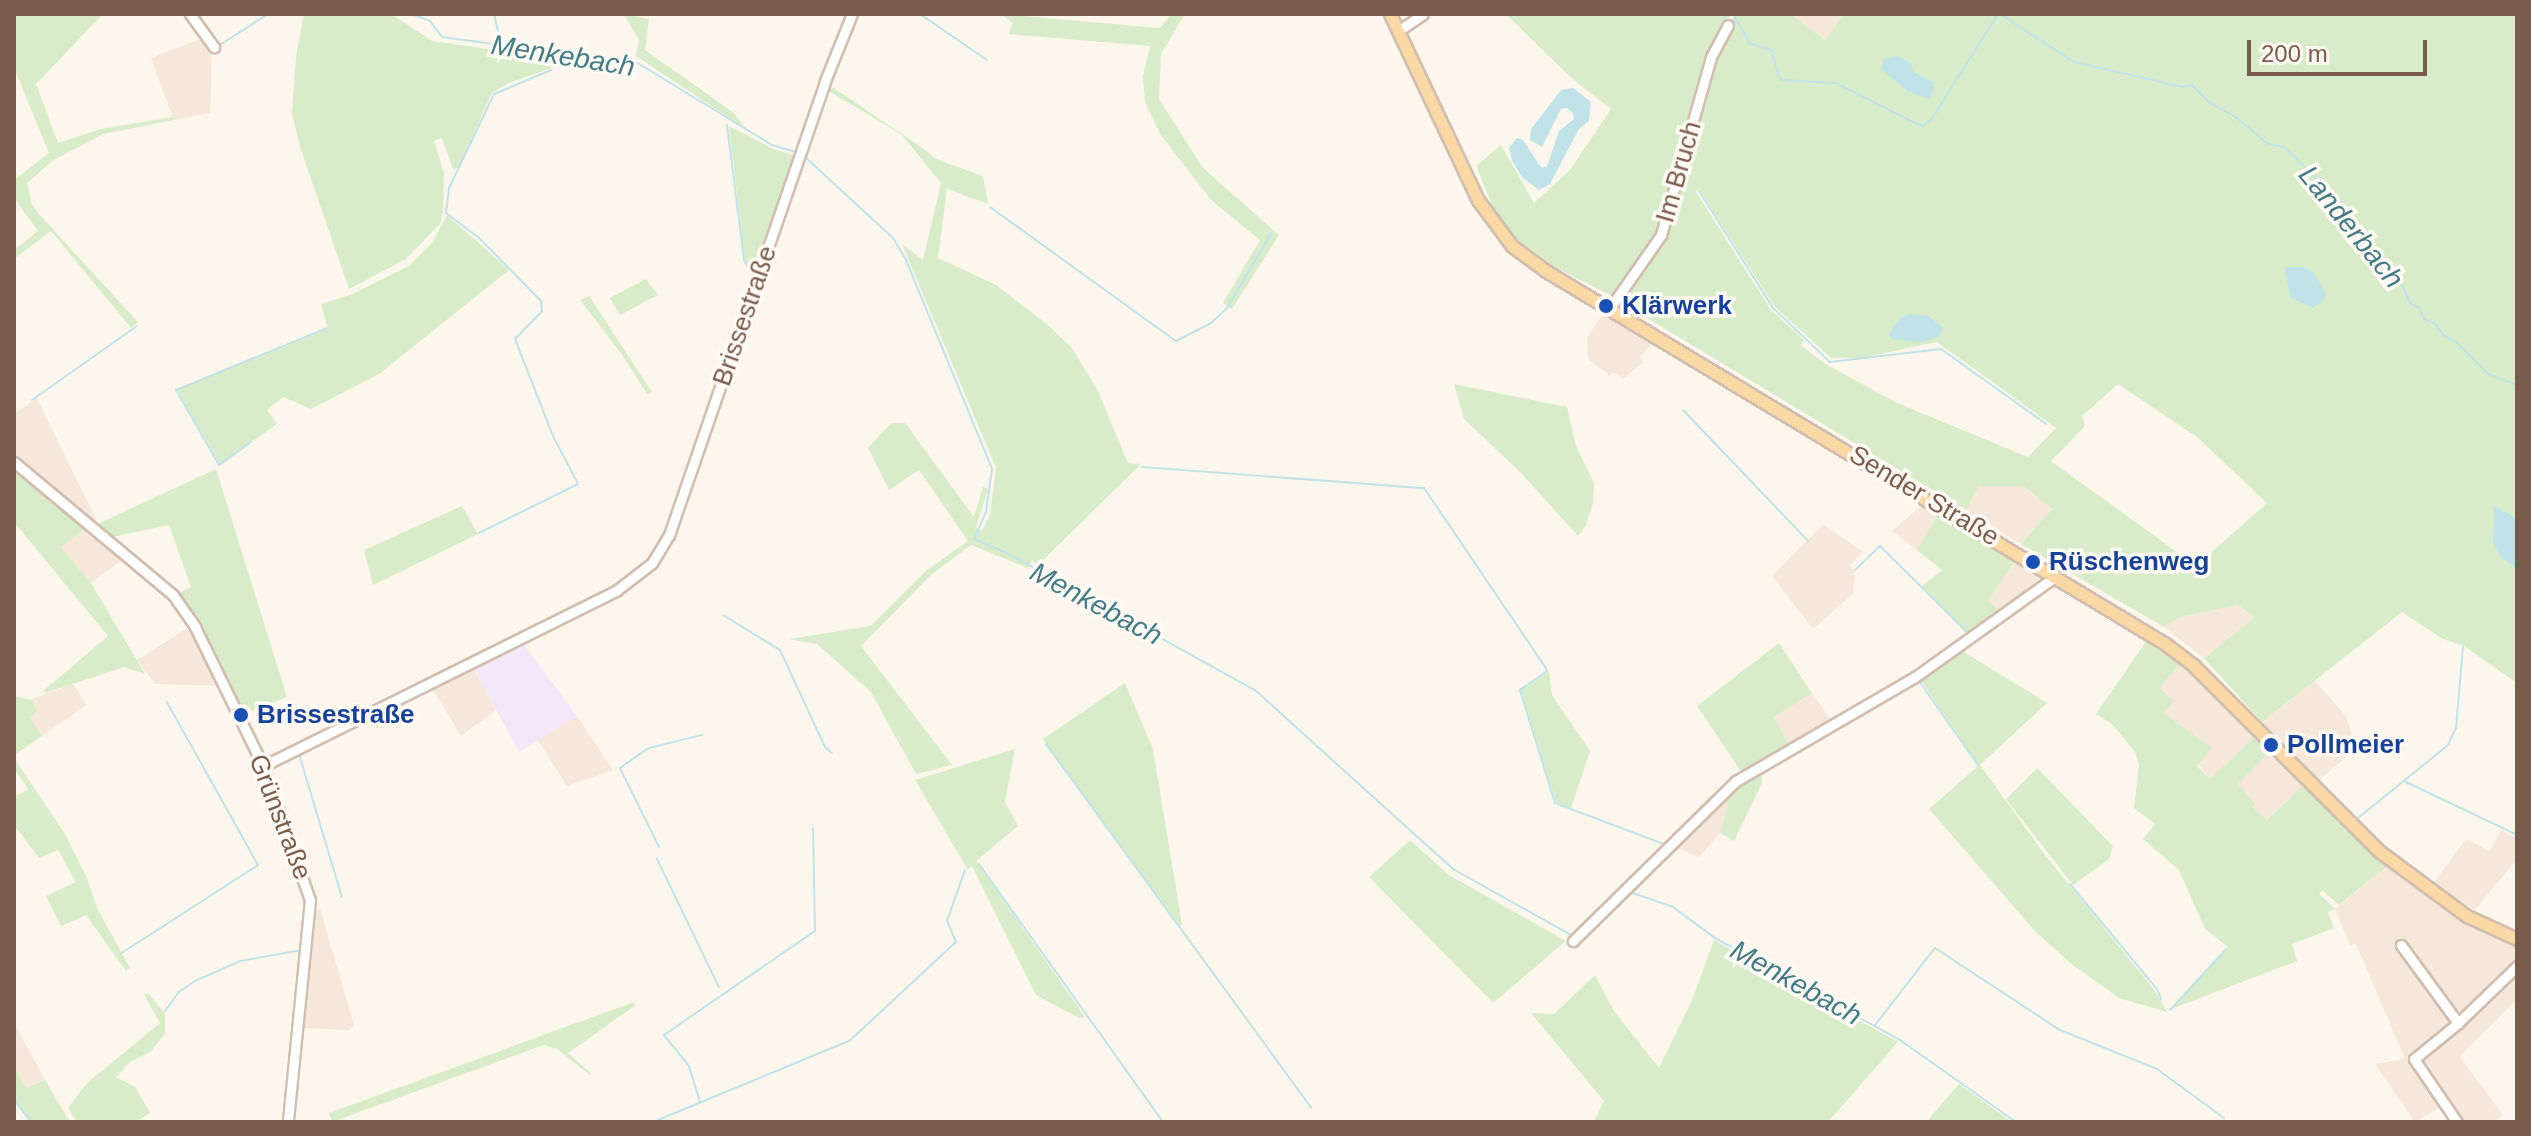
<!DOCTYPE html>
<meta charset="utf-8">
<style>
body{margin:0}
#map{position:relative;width:2531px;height:1136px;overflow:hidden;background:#fdf6ec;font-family:Helvetica,sans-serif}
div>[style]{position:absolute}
.residential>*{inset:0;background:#f5e8da}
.education>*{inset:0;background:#f3e8fa}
.green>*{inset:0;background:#d8ecc9}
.water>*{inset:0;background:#bfe3e8}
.stream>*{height:2px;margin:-1px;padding:0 1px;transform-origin:1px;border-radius:1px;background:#bfe3e8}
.roads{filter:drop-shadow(2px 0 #d1beb0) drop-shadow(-2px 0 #d1beb0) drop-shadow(0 2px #d1beb0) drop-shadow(0 -2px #d1beb0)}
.minor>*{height:9px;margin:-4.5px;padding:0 4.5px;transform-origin:4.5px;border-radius:4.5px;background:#fff}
.major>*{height:11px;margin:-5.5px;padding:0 5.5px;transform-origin:5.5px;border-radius:5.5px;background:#fbd9a5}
.dots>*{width:22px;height:22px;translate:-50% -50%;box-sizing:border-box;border:4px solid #fffaf3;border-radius:50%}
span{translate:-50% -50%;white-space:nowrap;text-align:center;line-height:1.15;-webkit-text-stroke:7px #fffaf3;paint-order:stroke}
.street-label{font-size:26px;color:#7a5c4d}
.transit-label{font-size:26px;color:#164399;font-weight:700}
.left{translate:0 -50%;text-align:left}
.water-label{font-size:28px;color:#437c86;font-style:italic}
.frame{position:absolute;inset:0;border:16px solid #7a5c4d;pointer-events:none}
.scale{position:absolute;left:2247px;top:40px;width:180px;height:36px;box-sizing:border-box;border:4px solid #7a5c4d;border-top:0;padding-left:10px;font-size:24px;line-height:28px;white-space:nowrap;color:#7a5c4d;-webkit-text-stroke:6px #fffaf3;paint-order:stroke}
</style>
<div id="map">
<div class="residential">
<i style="clip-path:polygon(1790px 14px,1844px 14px,1825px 40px)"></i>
<i style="clip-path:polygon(203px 38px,212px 58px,210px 113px,174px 120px,151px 58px)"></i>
<i style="clip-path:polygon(1605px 311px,1654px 342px,1640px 357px,1643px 362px,1623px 379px,1613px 372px,1610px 376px,1588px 359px,1587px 337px)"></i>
<i style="clip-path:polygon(37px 398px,98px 524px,93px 526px,50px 492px,14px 457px,14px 414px)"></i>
<i style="clip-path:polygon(1978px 486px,2024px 486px,2052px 509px,2021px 544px,1966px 510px)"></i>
<i style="clip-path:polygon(1924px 503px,1939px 513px,1917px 550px,1892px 531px)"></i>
<i style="clip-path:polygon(1823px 524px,1863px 552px,1850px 566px,1855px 572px,1853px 594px,1813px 629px,1772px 576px)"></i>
<i style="clip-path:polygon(87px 527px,125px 558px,91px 583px,61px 547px)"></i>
<i style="clip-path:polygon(2016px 560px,2047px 578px,2001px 612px,1988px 602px)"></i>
<i style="clip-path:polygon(2238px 605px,2256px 616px,2204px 658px,2164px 627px,2180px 617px)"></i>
<i style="clip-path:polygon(191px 626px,222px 686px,155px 684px,137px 660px)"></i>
<i style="clip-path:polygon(2181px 663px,2255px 737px,2210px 780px,2163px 713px,2159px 688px)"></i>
<i style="clip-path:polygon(472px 665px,496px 710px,461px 736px,431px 686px)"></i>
<i style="clip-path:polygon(2315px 681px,2346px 716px,2356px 749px,2318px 781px,2262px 722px)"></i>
<i style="clip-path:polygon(73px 684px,87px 705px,42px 736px,29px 717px,37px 711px,31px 699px)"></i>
<i style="clip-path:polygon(1812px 693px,1832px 722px,1789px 746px,1773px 717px)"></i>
<i style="clip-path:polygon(577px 716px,613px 770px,567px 786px,537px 739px)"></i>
<i style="clip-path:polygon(2269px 753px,2303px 786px,2267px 820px,2251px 807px,2255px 803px,2237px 784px)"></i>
<i style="clip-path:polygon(1722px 797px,1728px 806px,1720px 833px,1699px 857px,1673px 846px)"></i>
<i style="clip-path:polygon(2501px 830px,2517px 838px,2517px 859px,2475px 910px,2437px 886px,2434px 882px,2466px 839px,2490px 851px)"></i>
<i style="clip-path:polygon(2388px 865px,2465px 919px,2517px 941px,2517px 999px,2460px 1057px,2503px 1115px,2494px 1122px,2454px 1122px,2442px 1106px,2415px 1122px,2375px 1064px,2405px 1059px,2356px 944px,2350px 945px,2335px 909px)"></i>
<i style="clip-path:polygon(320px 909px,354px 1025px,349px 1030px,301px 1028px,314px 912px)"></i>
<i style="clip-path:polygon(14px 1023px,45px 1080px,26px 1089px,14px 1067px)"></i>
</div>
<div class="education">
<i style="clip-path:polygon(522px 642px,577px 716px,519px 752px,472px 665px)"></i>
</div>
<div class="green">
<i style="clip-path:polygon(14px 14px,103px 14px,36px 84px,58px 143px,101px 129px,173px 117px,174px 120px,103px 134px,52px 161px,27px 183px,32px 204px,39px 214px,138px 322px,131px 328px,51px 231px,14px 259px,14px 250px,38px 231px,14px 198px,14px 180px,49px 153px,14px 68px)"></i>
<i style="clip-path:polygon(304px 14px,391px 14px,432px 41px,557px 59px,557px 66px,509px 83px,492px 93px,458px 168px,453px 169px,442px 138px,434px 141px,444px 173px,443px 213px,440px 224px,406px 259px,349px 289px,300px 147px,292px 113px,296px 57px)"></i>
<i style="clip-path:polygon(624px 14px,649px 19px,645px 50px,734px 113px,746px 129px,636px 56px,639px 40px)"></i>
<i style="clip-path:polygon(1000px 14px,1160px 28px,1171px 14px,1185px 14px,1161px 54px,1159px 99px,1203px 168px,1279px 235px,1232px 309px,1223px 303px,1260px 240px,1211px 200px,1160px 134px,1145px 102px,1143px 76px,1150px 46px,1008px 34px,1013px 23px)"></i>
<i style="clip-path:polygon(1506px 14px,1731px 14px,1709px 55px,1659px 231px,1614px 297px,1553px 266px,1518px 240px,1495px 212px,1476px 166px,1501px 145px,1534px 203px,1570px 170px,1611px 109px,1569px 76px)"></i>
<i style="clip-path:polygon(evenodd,1736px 14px,1790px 14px,1825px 40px,1844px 14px,2517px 14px,2517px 683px,2464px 646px,2443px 639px,2402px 612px,2262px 722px,2204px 658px,2255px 617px,2238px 605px,2180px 617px,2164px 627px,2021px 544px,2052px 509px,2024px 486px,1979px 486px,1966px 510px,1617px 300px,1667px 231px,1713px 57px,1736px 14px,1699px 189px,1774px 306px,1831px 358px,1861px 358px,1937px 342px,2056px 428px,2028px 457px,1895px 402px,1824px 363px,1801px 345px,1804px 340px,1771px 310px,1696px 192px,1699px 189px,1736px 14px,2118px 384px,2197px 437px,2267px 503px,2196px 566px,2051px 461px,2085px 426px,2082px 416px,2118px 384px)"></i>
<i style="clip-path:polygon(834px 88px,921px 147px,936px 159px,983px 176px,988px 204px,947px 189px,938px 258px,996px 285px,1048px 325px,1071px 347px,1097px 389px,1128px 463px,1141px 464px,1038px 565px,1032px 560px,1028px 568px,971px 545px,931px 575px,861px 646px,952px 765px,916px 774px,871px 692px,817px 644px,789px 639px,871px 626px,927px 570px,968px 541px,919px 470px,889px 490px,868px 448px,891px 423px,905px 423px,974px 517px,983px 487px,988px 489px,976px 528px,982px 531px,990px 515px,996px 468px,902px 244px,923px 260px,941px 183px,902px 135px,827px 90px)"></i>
<i style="clip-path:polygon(729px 126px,773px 149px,797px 156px,755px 279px,745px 260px)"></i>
<i style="clip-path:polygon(447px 215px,509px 270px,379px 374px,311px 409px,283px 397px,267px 410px,277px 424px,220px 464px,177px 390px,328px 329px,321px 304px,353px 294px,409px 266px,432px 243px)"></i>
<i style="clip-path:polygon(646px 279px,658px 295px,620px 315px,610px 298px)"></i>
<i style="clip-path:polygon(590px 296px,595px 305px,652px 392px,647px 394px,623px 356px,580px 300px)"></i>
<i style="clip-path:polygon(1454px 384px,1567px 407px,1576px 446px,1594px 483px,1593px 503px,1586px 525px,1578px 536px,1522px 474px,1464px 419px)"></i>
<i style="clip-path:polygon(14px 466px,87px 527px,61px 547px,91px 583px,145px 674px,124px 667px,45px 693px,43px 691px,108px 636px,14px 522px)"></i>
<i style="clip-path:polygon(216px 469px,287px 697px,241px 715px,176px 595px,191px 587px,169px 525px,108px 538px,93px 526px)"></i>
<i style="clip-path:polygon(462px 506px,478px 534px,373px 585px,364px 550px)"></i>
<i style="clip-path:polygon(1939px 513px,2016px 560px,1988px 601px,2001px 612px,1971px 635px,1922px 586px,1942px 570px,1917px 550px)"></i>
<i style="clip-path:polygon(2147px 640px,2181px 663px,2159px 688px,2174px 701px,2163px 713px,2212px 748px,2197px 766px,2210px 779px,2255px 737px,2269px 753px,2238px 784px,2255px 803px,2252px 807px,2267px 820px,2303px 786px,2345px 829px,2388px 865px,2339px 905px,2323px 891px,2319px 893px,2335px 909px,2328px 912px,2334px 928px,2292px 944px,2297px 961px,2171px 1009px,2228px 947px,2205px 929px,2179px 870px,2143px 839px,2155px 824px,2134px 808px,2139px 765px,2135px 752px,2112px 724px,2096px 714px)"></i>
<i style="clip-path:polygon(1779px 643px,1812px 693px,1774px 717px,1789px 746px,1742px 773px,1697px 706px)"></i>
<i style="clip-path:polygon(1959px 649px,2047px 703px,1980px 765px,2045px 855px,2155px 991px,2167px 1012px,2119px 998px,2069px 962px,2034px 930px,1929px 809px,1979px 765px,1919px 678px)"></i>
<i style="clip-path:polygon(1549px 671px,1552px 695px,1590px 751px,1571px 808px,1556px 802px,1521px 690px)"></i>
<i style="clip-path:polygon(1125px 683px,1153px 749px,1182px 925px,1180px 926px,1043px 739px)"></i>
<i style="clip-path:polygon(14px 696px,32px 700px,37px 711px,30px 717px,42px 736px,14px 755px)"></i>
<i style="clip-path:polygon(1015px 749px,1005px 802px,1018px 826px,976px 861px,1085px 1017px,1079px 1018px,1036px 995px,972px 866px,968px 870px,915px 780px)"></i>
<i style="clip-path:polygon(14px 758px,65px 834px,87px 878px,97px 908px,130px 968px,126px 971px,86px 915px,61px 926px,46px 896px,76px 882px,58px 850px,39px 858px,14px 825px,14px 797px,28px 789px,14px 768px)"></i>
<i style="clip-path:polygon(1762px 768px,1762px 783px,1734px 841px,1720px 833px,1728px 806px,1722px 797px,1738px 782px)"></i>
<i style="clip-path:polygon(2037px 768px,2113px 846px,2109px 859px,2073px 885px,2006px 799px)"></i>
<i style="clip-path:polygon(1410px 840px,1449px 875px,1566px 941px,1493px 1003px,1369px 877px)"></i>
<i style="clip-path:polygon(1714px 940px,1898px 1042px,1828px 1122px,1594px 1122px,1604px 1101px,1531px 1013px,1554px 1014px,1595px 975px,1614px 1011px,1659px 1068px,1693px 998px)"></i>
<i style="clip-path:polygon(148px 993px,165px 1014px,165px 1034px,150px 1052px,130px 1062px,116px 1077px,135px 1087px,150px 1113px,135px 1122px,77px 1122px,68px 1108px,87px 1083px,160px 1023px,144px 995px)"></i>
<i style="clip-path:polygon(634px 1002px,636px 1005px,568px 1053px,592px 1074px,590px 1075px,557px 1049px,544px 1045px,332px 1122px,329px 1113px)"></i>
<i style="clip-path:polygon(14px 1067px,26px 1088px,45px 1080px,70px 1122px,32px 1122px,14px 1098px)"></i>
<i style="clip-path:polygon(1959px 1084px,2008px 1119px,2013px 1122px,1926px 1122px)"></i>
</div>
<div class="water">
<i style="clip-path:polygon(1897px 56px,1912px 64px,1913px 72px,1933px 82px,1934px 88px,1929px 99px,1909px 92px,1881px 69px,1884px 59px)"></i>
<i style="clip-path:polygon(1573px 88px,1591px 102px,1589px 121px,1579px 129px,1550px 184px,1539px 190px,1522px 177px,1512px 161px,1509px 148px,1517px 138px,1523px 140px,1538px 163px,1542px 168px,1547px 166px,1559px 131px,1574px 119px,1573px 113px,1567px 108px,1561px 109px,1542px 147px,1530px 140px,1531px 129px,1561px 90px)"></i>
<i style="clip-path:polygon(2284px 267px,2303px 267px,2313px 272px,2327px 295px,2322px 302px,2313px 308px,2291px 298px)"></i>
<i style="clip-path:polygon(1910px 314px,1928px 316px,1944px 328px,1938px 337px,1921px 342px,1892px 339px,1889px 335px,1900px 318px)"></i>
<i style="clip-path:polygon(2494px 506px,2517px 519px,2517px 569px,2500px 556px,2493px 542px)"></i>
</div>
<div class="stream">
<i style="left:411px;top:14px;width:20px;rotate:20deg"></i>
<i style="left:430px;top:21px;width:20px;rotate:53deg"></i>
<i style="left:442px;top:37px;width:67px;rotate:7.8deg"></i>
<i style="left:508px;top:46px;width:57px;rotate:13.3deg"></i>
<i style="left:563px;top:59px;width:73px;rotate:2.4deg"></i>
<i style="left:636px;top:62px;width:159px;rotate:31.4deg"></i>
<i style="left:772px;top:145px;width:26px;rotate:16deg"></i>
<i style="left:494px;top:14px;width:31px;rotate:77deg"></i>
<i style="left:920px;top:14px;width:81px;rotate:34.5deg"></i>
<i style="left:1733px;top:14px;width:34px;rotate:60deg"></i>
<i style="left:1750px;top:44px;width:23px;rotate:15deg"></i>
<i style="left:1772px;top:50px;width:26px;rotate:77deg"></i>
<i style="left:1778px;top:75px;width:6px;rotate:51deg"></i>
<i style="left:1782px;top:80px;width:54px;rotate:3.2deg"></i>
<i style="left:1836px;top:83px;width:96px;rotate:26.6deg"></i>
<i style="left:1922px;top:126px;width:11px;rotate:-34deg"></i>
<i style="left:1931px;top:120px;width:125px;rotate:-57.7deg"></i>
<i style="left:2000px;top:14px;width:88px;rotate:33deg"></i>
<i style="left:2074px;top:62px;width:112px;rotate:12.9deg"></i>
<i style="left:2183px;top:87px;width:9px;rotate:-13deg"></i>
<i style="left:2192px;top:85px;width:24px;rotate:45deg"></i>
<i style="left:2209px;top:102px;width:32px;rotate:30deg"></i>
<i style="left:2237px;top:118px;width:40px;rotate:40deg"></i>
<i style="left:2268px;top:144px;width:16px;rotate:11deg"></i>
<i style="left:2284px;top:147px;width:60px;rotate:44.3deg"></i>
<i style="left:2327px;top:189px;width:12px;rotate:70deg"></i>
<i style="left:2331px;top:200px;width:39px;rotate:52deg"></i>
<i style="left:2355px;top:231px;width:16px;rotate:38deg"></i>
<i style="left:2368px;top:241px;width:9px;rotate:77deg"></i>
<i style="left:2370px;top:250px;width:41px;rotate:54deg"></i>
<i style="left:2394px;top:283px;width:9px;rotate:18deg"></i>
<i style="left:2403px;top:286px;width:18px;rotate:68deg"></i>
<i style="left:2410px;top:303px;width:10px;rotate:29deg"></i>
<i style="left:2419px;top:308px;width:12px;rotate:66deg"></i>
<i style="left:2424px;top:319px;width:14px;rotate:25deg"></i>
<i style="left:2437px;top:325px;width:12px;rotate:59deg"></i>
<i style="left:2443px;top:335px;width:15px;rotate:28deg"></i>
<i style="left:2456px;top:342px;width:45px;rotate:45deg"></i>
<i style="left:2488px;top:374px;width:31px;rotate:21deg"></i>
<i style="left:218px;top:46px;width:59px;rotate:-32.6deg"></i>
<i style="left:727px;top:125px;width:136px;rotate:82.8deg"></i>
<i style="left:744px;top:260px;width:21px;rotate:62deg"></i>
<i style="left:804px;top:156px;width:121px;rotate:42.7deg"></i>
<i style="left:893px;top:238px;width:26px;rotate:59deg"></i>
<i style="left:906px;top:260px;width:226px;rotate:67.6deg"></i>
<i style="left:992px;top:469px;width:43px;rotate:97.9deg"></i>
<i style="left:986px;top:512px;width:30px;rotate:114deg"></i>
<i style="left:974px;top:539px;width:38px;rotate:23deg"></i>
<i style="left:1009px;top:554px;width:282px;rotate:29deg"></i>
<i style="left:1256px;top:691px;width:266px;rotate:42.1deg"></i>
<i style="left:1453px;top:869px;width:137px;rotate:29.2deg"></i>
<i style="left:1699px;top:191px;width:138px;rotate:57.7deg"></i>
<i style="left:1773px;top:308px;width:79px;rotate:43.5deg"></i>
<i style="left:1830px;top:362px;width:112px;rotate:-6.7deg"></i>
<i style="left:1941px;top:349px;width:129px;rotate:35.5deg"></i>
<i style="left:990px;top:207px;width:229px;rotate:35.8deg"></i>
<i style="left:1176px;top:341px;width:38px;rotate:-27deg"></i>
<i style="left:1210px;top:324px;width:23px;rotate:-43deg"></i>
<i style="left:1227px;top:308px;width:86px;rotate:-59.3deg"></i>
<i style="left:32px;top:400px;width:128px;rotate:-35.2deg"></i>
<i style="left:1683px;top:410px;width:182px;rotate:46.3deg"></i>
<i style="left:251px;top:442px;width:39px;rotate:144deg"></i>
<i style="left:219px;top:465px;width:86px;rotate:-119.8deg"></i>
<i style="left:176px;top:390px;width:163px;rotate:-22.3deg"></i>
<i style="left:1142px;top:467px;width:283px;rotate:4.3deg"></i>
<i style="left:1424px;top:488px;width:216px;rotate:55.9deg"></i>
<i style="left:1545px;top:667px;width:4px;rotate:63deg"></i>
<i style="left:1547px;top:671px;width:33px;rotate:145deg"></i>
<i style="left:1520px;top:690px;width:118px;rotate:72.8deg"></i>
<i style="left:1555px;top:803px;width:116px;rotate:20.6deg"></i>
<i style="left:479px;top:533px;width:110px;rotate:-26.3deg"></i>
<i style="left:578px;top:484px;width:54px;rotate:-117.5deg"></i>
<i style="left:553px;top:436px;width:104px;rotate:-111.4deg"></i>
<i style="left:515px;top:339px;width:39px;rotate:-46deg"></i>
<i style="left:542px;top:311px;width:10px;rotate:-96deg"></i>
<i style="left:541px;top:301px;width:90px;rotate:-134.5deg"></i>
<i style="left:478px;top:237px;width:40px;rotate:-143deg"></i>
<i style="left:446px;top:213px;width:25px;rotate:-83deg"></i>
<i style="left:449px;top:188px;width:104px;rotate:-64.4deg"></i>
<i style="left:494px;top:94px;width:62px;rotate:-22.8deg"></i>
<i style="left:1855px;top:570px;width:35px;rotate:-44deg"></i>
<i style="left:1880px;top:546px;width:124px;rotate:44.7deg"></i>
<i style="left:723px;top:615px;width:67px;rotate:31.6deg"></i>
<i style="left:780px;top:650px;width:107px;rotate:65.1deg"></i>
<i style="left:825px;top:747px;width:9px;rotate:41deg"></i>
<i style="left:1919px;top:681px;width:103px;rotate:54.9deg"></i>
<i style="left:1046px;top:744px;width:450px;rotate:53.9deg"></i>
<i style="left:299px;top:754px;width:149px;rotate:73.3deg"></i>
<i style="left:2406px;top:782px;width:123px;rotate:25.5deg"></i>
<i style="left:2358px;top:818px;width:116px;rotate:-39deg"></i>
<i style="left:2448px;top:745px;width:19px;rotate:-65deg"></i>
<i style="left:2456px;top:728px;width:82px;rotate:-85.1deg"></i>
<i style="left:659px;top:847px;width:88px;rotate:-116.3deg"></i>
<i style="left:620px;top:768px;width:35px;rotate:-35deg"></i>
<i style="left:649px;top:748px;width:55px;rotate:-13.8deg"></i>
<i style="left:657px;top:859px;width:142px;rotate:64.2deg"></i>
<i style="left:979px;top:864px;width:317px;rotate:54.5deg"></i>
<i style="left:2070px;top:884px;width:136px;rotate:50.4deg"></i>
<i style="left:2157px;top:989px;width:11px;rotate:68deg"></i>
<i style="left:1579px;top:940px;width:8px;rotate:-23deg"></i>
<i style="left:1586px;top:937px;width:63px;rotate:-45.6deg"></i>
<i style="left:1630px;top:892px;width:46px;rotate:19.2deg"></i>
<i style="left:1673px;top:907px;width:52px;rotate:36.4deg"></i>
<i style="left:1715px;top:938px;width:211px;rotate:28.9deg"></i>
<i style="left:1900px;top:1040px;width:142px;rotate:35.3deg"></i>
<i style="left:120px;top:954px;width:164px;rotate:-32.8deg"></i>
<i style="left:258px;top:865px;width:187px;rotate:-119.2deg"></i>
<i style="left:2170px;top:1010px;width:83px;rotate:-47.4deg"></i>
<i style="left:165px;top:1011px;width:24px;rotate:-54deg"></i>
<i style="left:179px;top:992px;width:19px;rotate:-35deg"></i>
<i style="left:195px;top:981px;width:49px;rotate:-24deg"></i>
<i style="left:240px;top:961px;width:63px;rotate:-10.1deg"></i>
<i style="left:1875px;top:1025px;width:98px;rotate:-52.1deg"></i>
<i style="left:1935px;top:948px;width:149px;rotate:33.3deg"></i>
<i style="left:2060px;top:1030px;width:105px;rotate:21.9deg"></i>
<i style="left:2157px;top:1069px;width:83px;rotate:36.2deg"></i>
<i style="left:14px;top:1100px;width:28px;rotate:52deg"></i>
<i style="left:700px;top:1102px;width:38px;rotate:-107deg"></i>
<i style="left:689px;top:1066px;width:40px;rotate:-129deg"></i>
<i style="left:664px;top:1035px;width:183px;rotate:-34.6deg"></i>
<i style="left:815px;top:931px;width:103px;rotate:-91.1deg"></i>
<i style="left:658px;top:1120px;width:207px;rotate:-22.5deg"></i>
<i style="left:849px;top:1041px;width:12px;rotate:-42deg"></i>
<i style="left:858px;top:1033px;width:134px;rotate:-42.9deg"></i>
<i style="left:956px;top:942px;width:23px;rotate:-113deg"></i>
<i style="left:947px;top:921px;width:54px;rotate:-70.6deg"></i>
</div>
<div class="roads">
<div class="minor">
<i style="left:190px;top:14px;width:41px;rotate:54deg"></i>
<i style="left:1398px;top:31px;width:30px;rotate:-34deg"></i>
<i style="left:1610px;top:308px;width:89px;rotate:-55.1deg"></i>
<i style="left:1661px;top:235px;width:185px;rotate:-74.3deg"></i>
<i style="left:1711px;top:57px;width:36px;rotate:-62deg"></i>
<i style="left:14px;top:462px;width:207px;rotate:39.9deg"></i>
<i style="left:173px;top:595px;width:39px;rotate:55deg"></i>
<i style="left:195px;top:627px;width:155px;rotate:63.9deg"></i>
<i style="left:263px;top:766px;width:142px;rotate:70.7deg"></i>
<i style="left:310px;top:900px;width:223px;rotate:95.7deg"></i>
<i style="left:263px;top:766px;width:395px;rotate:-26.4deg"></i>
<i style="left:617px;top:590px;width:44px;rotate:-37.6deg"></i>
<i style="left:652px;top:563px;width:33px;rotate:-59deg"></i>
<i style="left:669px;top:535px;width:480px;rotate:-71deg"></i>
<i style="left:825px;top:81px;width:72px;rotate:-68.1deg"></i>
<i style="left:1573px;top:941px;width:228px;rotate:-44.5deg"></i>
<i style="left:1736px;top:781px;width:207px;rotate:-30.2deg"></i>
<i style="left:1915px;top:677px;width:173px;rotate:-35.6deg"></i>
<i style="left:2401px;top:945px;width:97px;rotate:53.8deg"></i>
<i style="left:2457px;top:1122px;width:76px;rotate:-124.3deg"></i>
<i style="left:2414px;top:1059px;width:57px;rotate:-39.3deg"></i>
<i style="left:2458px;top:1023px;width:82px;rotate:-44deg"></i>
</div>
<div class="major">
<i style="left:1390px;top:14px;width:206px;rotate:64.7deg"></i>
<i style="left:1478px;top:200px;width:57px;rotate:53.5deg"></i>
<i style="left:1512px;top:246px;width:42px;rotate:36.3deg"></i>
<i style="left:1546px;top:271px;width:721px;rotate:31.05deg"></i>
<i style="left:2164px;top:643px;width:38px;rotate:37deg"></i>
<i style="left:2194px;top:666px;width:262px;rotate:45deg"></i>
<i style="left:2379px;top:851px;width:109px;rotate:36.5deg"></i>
<i style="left:2467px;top:916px;width:55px;rotate:24.7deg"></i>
</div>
</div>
<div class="dots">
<i style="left:1606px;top:306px;background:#1a4fb4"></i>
<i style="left:2033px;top:562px;background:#1a4fb4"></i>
<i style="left:241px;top:715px;background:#1a4fb4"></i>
<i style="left:2271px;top:745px;background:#1a4fb4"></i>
</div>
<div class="street-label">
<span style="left:1679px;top:172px;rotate:-74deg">Im Bruch</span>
<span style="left:745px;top:316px;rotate:-71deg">Brissestraße</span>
<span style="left:1924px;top:496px;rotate:31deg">Sender Straße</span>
<span style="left:280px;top:817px;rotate:69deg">Grünstraße</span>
</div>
<div class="transit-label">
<span class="left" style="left:1622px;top:306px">Klärwerk</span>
<span class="left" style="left:2049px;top:562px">Rüschenweg</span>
<span class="left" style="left:257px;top:715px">Brissestraße</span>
<span class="left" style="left:2287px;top:745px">Pollmeier</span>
</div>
<div class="water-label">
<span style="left:563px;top:56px;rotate:9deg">Menkebach</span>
<span style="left:2351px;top:227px;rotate:51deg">Landerbach</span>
<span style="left:1096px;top:604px;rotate:28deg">Menkebach</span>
<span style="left:1796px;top:983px;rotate:29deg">Menkebach</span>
</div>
<div class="frame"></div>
<div class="scale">200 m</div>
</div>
